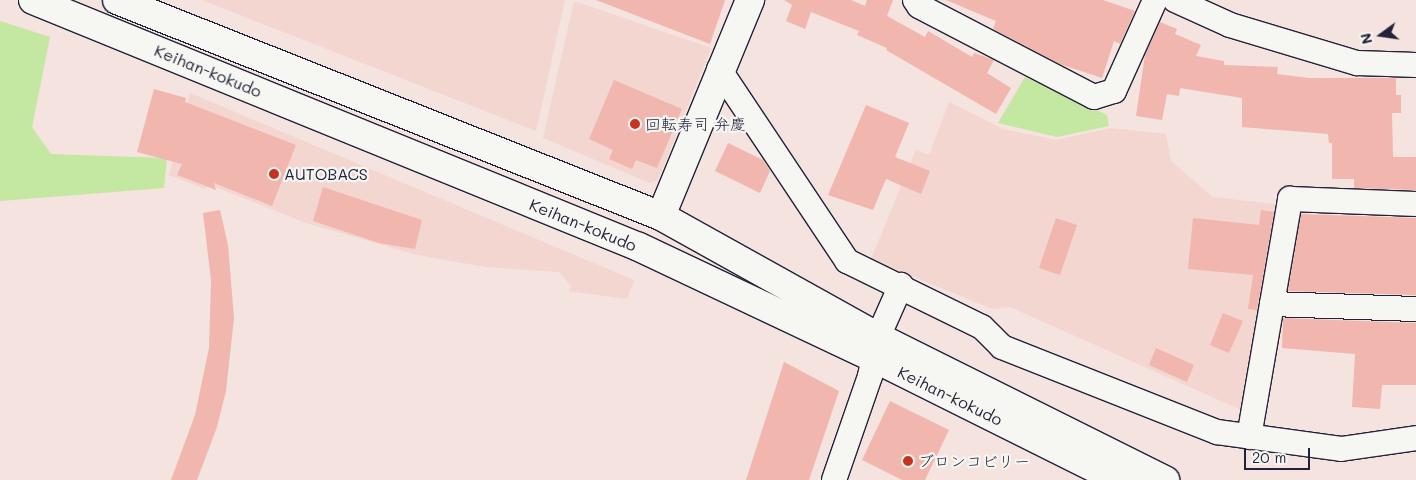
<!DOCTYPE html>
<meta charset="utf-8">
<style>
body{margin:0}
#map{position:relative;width:1416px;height:480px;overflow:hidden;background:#f4e3de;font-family:Mali,"Klee One",sans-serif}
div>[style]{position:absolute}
.built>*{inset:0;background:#f3d6d0}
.green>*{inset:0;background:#c4e7a1}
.building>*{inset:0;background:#f1b6ae}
.roads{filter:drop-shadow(1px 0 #22223b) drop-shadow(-1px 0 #22223b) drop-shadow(0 1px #22223b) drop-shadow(0 -1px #22223b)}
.street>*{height:24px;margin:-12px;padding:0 12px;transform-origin:12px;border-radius:12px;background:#f6f6f2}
.secondary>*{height:28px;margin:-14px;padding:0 14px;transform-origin:14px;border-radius:14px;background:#f6f6f2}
.highway>*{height:28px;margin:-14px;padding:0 14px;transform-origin:14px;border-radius:14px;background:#f6f6f2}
.dots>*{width:14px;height:14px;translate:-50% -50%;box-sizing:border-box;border:2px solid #f6f6f2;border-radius:50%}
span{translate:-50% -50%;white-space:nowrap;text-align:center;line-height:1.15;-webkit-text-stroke:4.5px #f6f6f2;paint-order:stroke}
.street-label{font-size:16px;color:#22223b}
.poi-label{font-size:16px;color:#22223b}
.left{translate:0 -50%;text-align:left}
.north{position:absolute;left:1356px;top:10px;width:50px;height:50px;-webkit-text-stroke:4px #f6f6f2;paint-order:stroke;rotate:256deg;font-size:14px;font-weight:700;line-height:20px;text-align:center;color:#22223b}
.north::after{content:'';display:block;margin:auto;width:18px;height:22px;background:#22223b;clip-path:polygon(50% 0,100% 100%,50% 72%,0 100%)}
.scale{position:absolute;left:1244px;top:448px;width:66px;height:22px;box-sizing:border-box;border:2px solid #22223b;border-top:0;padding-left:6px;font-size:15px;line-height:18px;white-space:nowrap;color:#22223b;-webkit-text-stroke:4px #f6f6f2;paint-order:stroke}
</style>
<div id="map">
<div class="built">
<i style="clip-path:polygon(202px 0,565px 0,536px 131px)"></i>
<i style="clip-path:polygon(574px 1px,711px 48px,658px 180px,650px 183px,543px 138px)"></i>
<i style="clip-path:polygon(190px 93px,634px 280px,627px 299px,569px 291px,571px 286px,559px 272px,486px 267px,417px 255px,306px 223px,208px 184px,205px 189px,169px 175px)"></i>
<i style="clip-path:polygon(949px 102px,1003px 129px,1056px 140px,1111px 128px,1166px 134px,1171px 161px,1213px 197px,1282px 205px,1248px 413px,1010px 307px,992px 309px,871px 259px,916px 150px,929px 155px)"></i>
</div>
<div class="green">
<i style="clip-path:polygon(0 21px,50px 37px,32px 127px,51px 154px,167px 158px,164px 188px,0 201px)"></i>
<i style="clip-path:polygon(1025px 77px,1107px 115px,1109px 126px,1057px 137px,998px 123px)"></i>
</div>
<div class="building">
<i style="clip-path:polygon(596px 0,725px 0,710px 44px)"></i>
<i style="clip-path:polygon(784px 0,851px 0,865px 6px,867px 0,893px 0,887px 16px,925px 37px,928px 31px,972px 57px,974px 53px,994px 60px,987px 73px,1011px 88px,996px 114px,886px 50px,887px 48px,857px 35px,859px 31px,811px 12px,805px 29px,786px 21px,792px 5px)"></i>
<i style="clip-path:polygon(946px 0,1103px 0,1135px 11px,1120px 44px,1114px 41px,1102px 78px,1060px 64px,993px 29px,996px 21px)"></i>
<i style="clip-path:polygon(1160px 22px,1177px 29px,1175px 34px,1201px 45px,1196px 56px,1224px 61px,1224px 65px,1278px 67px,1277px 74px,1309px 78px,1396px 78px,1396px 95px,1401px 95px,1401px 113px,1392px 113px,1393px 157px,1416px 157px,1416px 190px,1354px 188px,1354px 179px,1332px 179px,1332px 143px,1329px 143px,1328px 134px,1242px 127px,1242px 98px,1180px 88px,1179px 96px,1167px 94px,1162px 120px,1136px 116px,1145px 55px)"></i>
<i style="clip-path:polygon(614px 80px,682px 109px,657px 168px,636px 160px,632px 169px,609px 159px,613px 150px,589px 139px)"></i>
<i style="clip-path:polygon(154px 89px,186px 98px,185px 102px,296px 145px,272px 206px,214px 183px,216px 190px,177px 175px,182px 164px,137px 152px)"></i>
<i style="clip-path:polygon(866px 105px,909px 123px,895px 157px,930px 171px,921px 194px,886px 179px,873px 210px,828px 195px)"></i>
<i style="clip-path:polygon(728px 143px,763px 160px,770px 171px,760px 193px,715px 171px)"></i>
<i style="clip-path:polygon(323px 187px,422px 220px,415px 249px,379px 243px,313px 221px)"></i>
<i style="clip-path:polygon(220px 210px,228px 245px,234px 318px,226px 391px,217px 427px,197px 480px,171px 480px,195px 415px,209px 348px,211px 280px,203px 213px)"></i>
<i style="clip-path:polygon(1261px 210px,1274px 212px,1257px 310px,1248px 309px,1253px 275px,1188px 269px,1193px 218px,1259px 225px)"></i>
<i style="clip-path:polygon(1301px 214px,1416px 218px,1416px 295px,1288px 291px)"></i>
<i style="clip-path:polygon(1056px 218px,1077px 225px,1060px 275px,1039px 268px)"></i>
<i style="clip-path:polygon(1223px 313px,1243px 321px,1229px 353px,1210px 345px)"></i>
<i style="clip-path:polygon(1283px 318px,1416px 323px,1416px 385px,1382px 385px,1380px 409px,1352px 407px,1355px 354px,1282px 348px)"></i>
<i style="clip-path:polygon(1156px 348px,1194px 365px,1187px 382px,1149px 365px)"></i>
<i style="clip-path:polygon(784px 362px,839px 391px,809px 480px,746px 480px)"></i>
<i style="clip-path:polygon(890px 401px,949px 430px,925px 480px,902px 480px,862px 460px)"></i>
</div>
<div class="roads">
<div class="street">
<i style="left:915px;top:0;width:7px;rotate:56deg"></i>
<i style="left:919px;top:6px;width:197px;rotate:27.5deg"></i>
<i style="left:1094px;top:97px;width:21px;rotate:-17deg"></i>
<i style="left:1114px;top:91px;width:100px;rotate:-65.7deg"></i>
<i style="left:1175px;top:0;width:60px;rotate:24.4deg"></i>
<i style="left:1230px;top:25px;width:133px;rotate:16.7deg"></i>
<i style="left:1357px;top:63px;width:59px;rotate:1.9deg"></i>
<i style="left:719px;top:69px;width:231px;rotate:56.3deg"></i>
<i style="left:847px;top:261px;width:150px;rotate:26.1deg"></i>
<i style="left:982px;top:327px;width:28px;rotate:45deg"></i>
<i style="left:1002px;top:347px;width:231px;rotate:21.6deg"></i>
<i style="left:1217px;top:432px;width:125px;rotate:7.8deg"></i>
<i style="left:1341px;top:449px;width:76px;rotate:-8.3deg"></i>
<i style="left:1272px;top:304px;width:144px;rotate:2deg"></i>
<i style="left:1249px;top:437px;width:242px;rotate:-80.2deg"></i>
<i style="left:1290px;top:199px;width:126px;rotate:2.3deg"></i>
<i style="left:834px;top:480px;width:110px;rotate:-70.9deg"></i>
<i style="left:870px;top:376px;width:40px;rotate:-78deg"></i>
<i style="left:878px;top:337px;width:57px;rotate:-66.1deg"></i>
</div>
<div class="secondary">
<i style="left:661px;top:216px;width:234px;rotate:-67.6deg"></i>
</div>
<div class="highway">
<i style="left:33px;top:0;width:654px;rotate:22.18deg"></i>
<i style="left:639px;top:247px;width:260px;rotate:25.3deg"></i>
<i style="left:874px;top:358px;width:274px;rotate:26.5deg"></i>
<i style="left:117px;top:0;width:585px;rotate:21.66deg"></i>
<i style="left:661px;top:216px;width:248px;rotate:29.1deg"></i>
<i style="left:878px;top:337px;width:321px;rotate:26.5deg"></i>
</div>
</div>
<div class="dots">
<i style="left:635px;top:124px;background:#c8321e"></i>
<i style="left:274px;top:174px;background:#c8321e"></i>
<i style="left:908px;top:461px;background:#c8321e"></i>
</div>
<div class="street-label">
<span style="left:208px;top:71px;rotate:22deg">Keihan-kokudo</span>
<span style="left:583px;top:225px;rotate:22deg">Keihan-kokudo</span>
<span style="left:950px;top:396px;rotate:26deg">Keihan-kokudo</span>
</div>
<div class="poi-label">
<span class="left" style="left:645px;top:124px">回転寿司 弁慶</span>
<span class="left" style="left:284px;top:174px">AUTOBACS</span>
<span class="left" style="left:918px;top:461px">ブロンコビリー</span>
</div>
<div class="north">N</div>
<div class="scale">20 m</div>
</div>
